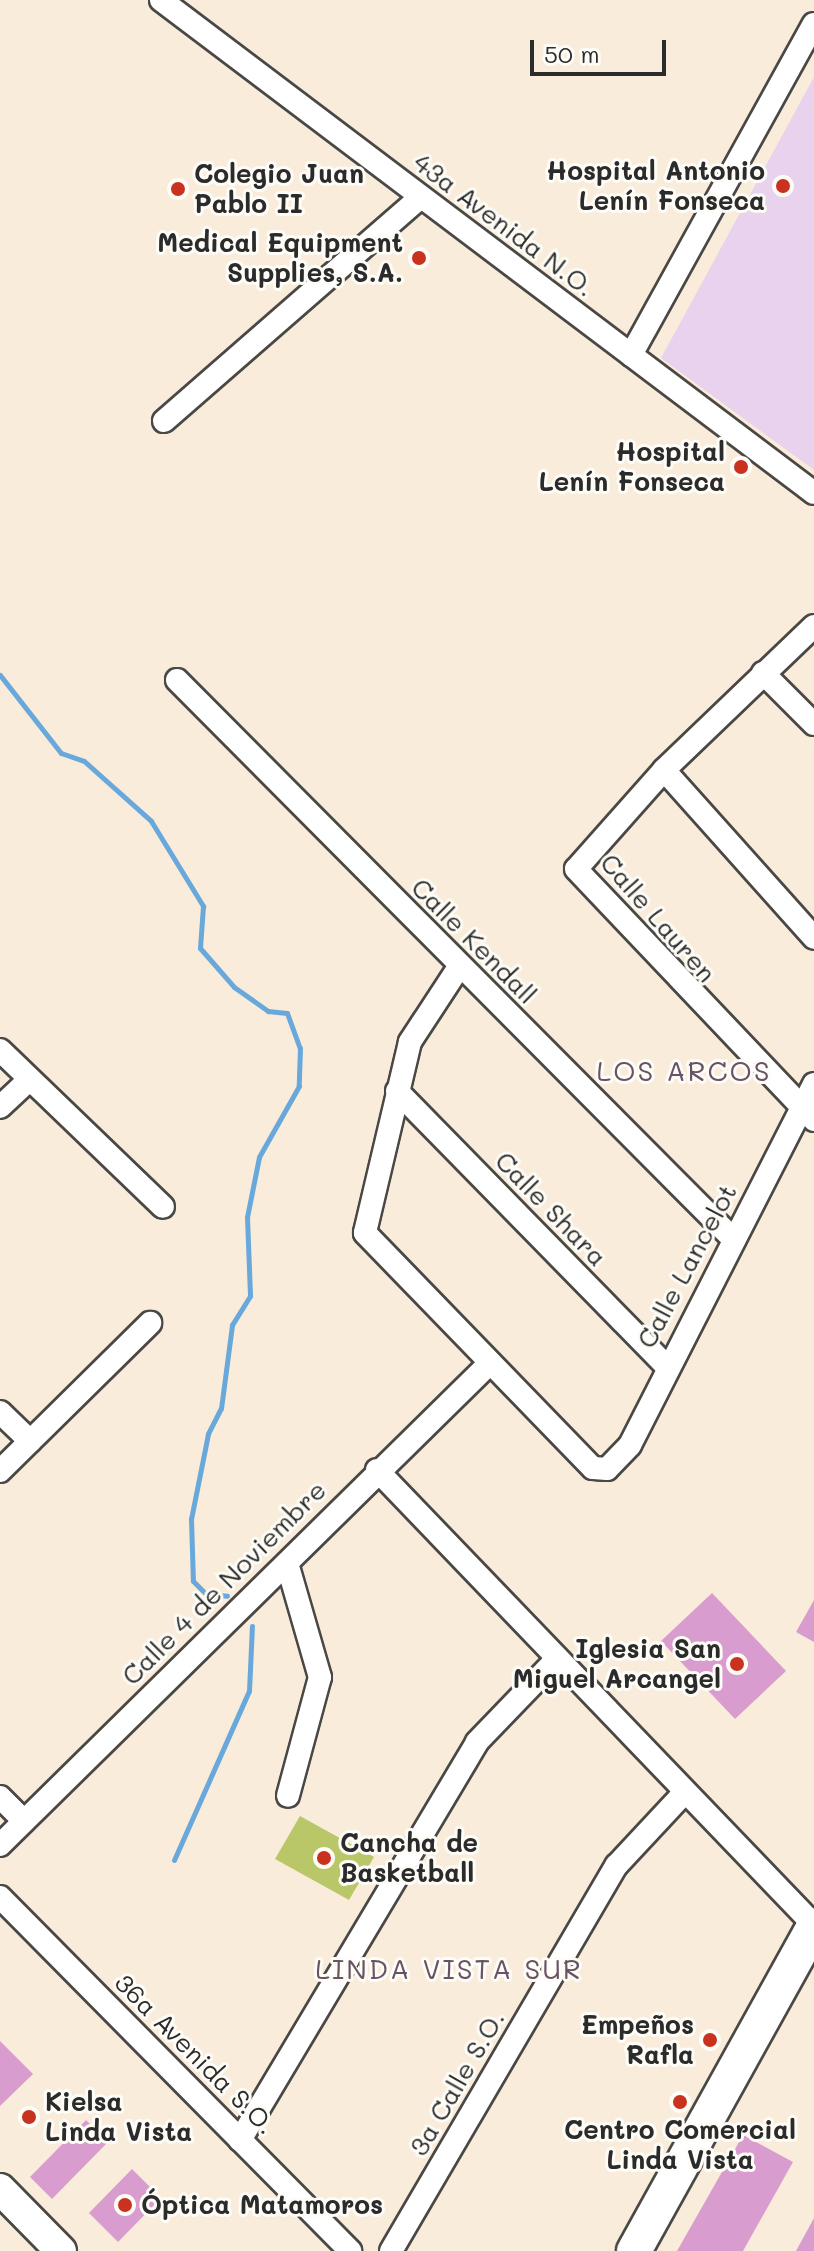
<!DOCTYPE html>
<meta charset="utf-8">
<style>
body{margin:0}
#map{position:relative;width:814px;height:2251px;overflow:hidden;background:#f9ecdb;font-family:Mali,sans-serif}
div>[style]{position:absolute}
.built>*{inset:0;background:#e9d2ed}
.green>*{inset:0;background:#bac769}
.stream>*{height:5px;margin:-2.5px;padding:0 2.5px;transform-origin:2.5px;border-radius:2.5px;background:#68a8db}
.building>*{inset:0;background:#d89dce}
.roads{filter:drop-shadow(2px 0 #4a4845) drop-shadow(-2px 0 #4a4845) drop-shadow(0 2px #4a4845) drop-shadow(0 -2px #4a4845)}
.minor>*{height:22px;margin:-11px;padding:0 11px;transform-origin:11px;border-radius:11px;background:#fff}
.secondary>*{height:30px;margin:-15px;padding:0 15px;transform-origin:15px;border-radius:15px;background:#fff}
.primary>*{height:34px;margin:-17px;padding:0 17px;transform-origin:17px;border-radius:17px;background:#fff}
.dots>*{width:22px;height:22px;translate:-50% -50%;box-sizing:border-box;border:4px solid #fdfcf7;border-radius:50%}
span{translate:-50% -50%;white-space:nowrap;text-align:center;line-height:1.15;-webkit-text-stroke:6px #fdfcf7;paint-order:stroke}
.poi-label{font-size:26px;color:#2b2b2b;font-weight:700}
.right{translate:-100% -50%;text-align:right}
.left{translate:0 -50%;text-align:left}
.street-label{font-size:26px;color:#2b2b2b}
.neighbourhood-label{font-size:28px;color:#685364;letter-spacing:2px}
.scale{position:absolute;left:530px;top:40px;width:136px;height:36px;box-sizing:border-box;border:4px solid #2b2b2b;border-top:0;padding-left:10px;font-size:24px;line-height:28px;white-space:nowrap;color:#2b2b2b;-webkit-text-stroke:6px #fdfcf7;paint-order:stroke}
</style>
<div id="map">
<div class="built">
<i style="clip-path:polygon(814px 77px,814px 470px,661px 358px)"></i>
</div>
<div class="green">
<i style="clip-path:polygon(300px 1816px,374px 1857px,349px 1900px,275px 1859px)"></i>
</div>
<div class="stream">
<i style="left:0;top:675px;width:99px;rotate:52deg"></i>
<i style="left:61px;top:753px;width:24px;rotate:19deg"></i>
<i style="left:84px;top:761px;width:90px;rotate:41.8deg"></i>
<i style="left:151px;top:821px;width:100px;rotate:58.5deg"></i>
<i style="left:203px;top:906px;width:42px;rotate:94.1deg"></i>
<i style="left:200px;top:948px;width:52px;rotate:48.9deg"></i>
<i style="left:234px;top:987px;width:42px;rotate:35.2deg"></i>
<i style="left:268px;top:1011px;width:19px;rotate:6deg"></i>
<i style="left:287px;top:1013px;width:37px;rotate:70deg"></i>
<i style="left:300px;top:1048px;width:38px;rotate:92deg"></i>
<i style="left:299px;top:1086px;width:81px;rotate:119.4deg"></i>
<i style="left:259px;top:1157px;width:61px;rotate:101.3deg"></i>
<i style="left:247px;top:1217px;width:79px;rotate:87.8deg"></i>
<i style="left:250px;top:1296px;width:34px;rotate:122deg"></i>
<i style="left:232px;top:1325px;width:84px;rotate:97.5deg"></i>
<i style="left:221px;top:1408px;width:29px;rotate:117deg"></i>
<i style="left:208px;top:1434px;width:87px;rotate:101.3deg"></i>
<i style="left:191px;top:1519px;width:62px;rotate:88.2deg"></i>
<i style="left:193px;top:1581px;width:18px;rotate:45deg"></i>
<i style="left:206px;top:1594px;width:21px;rotate:5deg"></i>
<i style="left:174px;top:1860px;width:185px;rotate:-66.1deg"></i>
<i style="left:249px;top:1691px;width:65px;rotate:-87.4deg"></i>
</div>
<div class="building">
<i style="clip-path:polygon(712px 1593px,786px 1671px,735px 1719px,661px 1641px)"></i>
<i style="clip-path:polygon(814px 1600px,814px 1642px,796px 1632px)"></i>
<i style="clip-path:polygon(0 2041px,33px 2074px,0 2106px)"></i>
<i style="clip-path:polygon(86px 2120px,108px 2142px,52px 2199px,30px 2177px)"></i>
<i style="clip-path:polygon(743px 2135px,793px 2162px,743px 2251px,677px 2251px)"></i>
<i style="clip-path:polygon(132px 2169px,161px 2198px,118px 2242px,89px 2213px)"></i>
<i style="clip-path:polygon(814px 2218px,814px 2251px,796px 2251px)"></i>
</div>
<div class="roads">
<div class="minor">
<i style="left:161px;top:0;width:818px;rotate:37.05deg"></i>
<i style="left:631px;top:355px;width:378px;rotate:-61.1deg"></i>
<i style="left:164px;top:421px;width:341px;rotate:-41.1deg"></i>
<i style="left:814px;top:626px;width:208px;rotate:136.2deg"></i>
<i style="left:664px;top:770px;width:132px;rotate:131.6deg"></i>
<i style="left:576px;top:869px;width:346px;rotate:46.5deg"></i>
<i style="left:763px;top:673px;width:72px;rotate:45deg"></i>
<i style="left:177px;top:680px;width:790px;rotate:45.15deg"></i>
<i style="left:664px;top:770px;width:225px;rotate:48.2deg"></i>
<i style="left:459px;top:967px;width:90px;rotate:123.2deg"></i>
<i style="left:410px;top:1042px;width:196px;rotate:103.3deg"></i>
<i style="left:365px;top:1233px;width:327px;rotate:45.9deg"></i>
<i style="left:593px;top:1468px;width:14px;rotate:4deg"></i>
<i style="left:607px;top:1469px;width:33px;rotate:-46deg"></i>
<i style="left:630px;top:1445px;width:405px;rotate:-63deg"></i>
<i style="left:0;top:1050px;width:226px;rotate:43.9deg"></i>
<i style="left:397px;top:1091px;width:385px;rotate:45.6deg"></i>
<i style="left:0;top:1107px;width:40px;rotate:-43deg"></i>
<i style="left:0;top:1412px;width:42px;rotate:44deg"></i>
<i style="left:377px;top:1470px;width:631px;rotate:46.16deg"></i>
<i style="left:0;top:1471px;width:211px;rotate:-44.6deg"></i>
<i style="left:287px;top:1563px;width:119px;rotate:73.9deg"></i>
<i style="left:320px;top:1677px;width:123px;rotate:105.1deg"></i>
<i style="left:0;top:1797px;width:34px;rotate:45deg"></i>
<i style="left:0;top:1845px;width:686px;rotate:-44.53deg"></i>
<i style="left:0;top:1897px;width:498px;rotate:45.3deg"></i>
<i style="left:240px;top:2140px;width:463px;rotate:-59.2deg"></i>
<i style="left:477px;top:1742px;width:111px;rotate:-46.1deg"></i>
<i style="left:391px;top:2251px;width:447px;rotate:-59.7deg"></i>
<i style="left:617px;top:1865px;width:100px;rotate:-47deg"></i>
</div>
<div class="secondary">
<i style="left:0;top:2189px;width:87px;rotate:45.5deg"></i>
</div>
<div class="primary">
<i style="left:634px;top:2251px;width:372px;rotate:-61deg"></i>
</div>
</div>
<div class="dots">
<i style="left:783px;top:186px;background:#c8321e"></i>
<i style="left:178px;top:189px;background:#c8321e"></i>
<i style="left:419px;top:258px;background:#c8321e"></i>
<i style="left:741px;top:467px;background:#c8321e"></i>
<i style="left:737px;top:1664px;background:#c8321e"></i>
<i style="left:324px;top:1858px;background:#c8321e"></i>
<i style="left:710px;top:2040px;background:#c8321e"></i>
<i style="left:680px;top:2102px;background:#c8321e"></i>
<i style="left:29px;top:2117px;background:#c8321e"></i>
<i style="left:125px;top:2205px;background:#c8321e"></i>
</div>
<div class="poi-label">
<span class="right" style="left:765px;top:186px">Hospital Antonio<br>Lenín Fonseca</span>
<span class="left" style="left:194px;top:189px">Colegio Juan<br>Pablo II</span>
<span class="right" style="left:403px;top:258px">Medical Equipment<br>Supplies, S.A.</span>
<span class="right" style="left:725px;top:467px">Hospital<br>Lenín Fonseca</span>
<span class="right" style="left:721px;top:1664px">Iglesia San<br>Miguel Arcangel</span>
<span class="left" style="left:340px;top:1858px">Cancha de<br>Basketball</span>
<span class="right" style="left:694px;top:2040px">Empeños<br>Rafla</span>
<span class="left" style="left:45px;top:2117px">Kielsa<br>Linda Vista</span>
<span style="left:680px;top:2145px">Centro Comercial<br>Linda Vista</span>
<span class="left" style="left:141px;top:2205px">Óptica Matamoros</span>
</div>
<div class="street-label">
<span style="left:504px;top:225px;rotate:37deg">43a Avenida N.O.</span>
<span style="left:658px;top:918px;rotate:49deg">Calle Lauren</span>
<span style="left:474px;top:941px;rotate:45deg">Calle Kendall</span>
<span style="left:551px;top:1209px;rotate:46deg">Calle Shara</span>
<span style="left:687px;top:1266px;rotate:-62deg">Calle Lancelot</span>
<span style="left:224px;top:1583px;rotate:-45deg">Calle 4 de Noviembre</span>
<span style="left:195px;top:2054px;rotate:45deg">36a Avenida S.O.</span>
<span style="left:457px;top:2083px;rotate:-60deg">3a Calle S.O.</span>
</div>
<div class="neighbourhood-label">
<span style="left:684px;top:1070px">LOS ARCOS</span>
<span style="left:449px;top:1968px">LINDA VISTA SUR</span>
</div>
<div class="scale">50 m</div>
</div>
